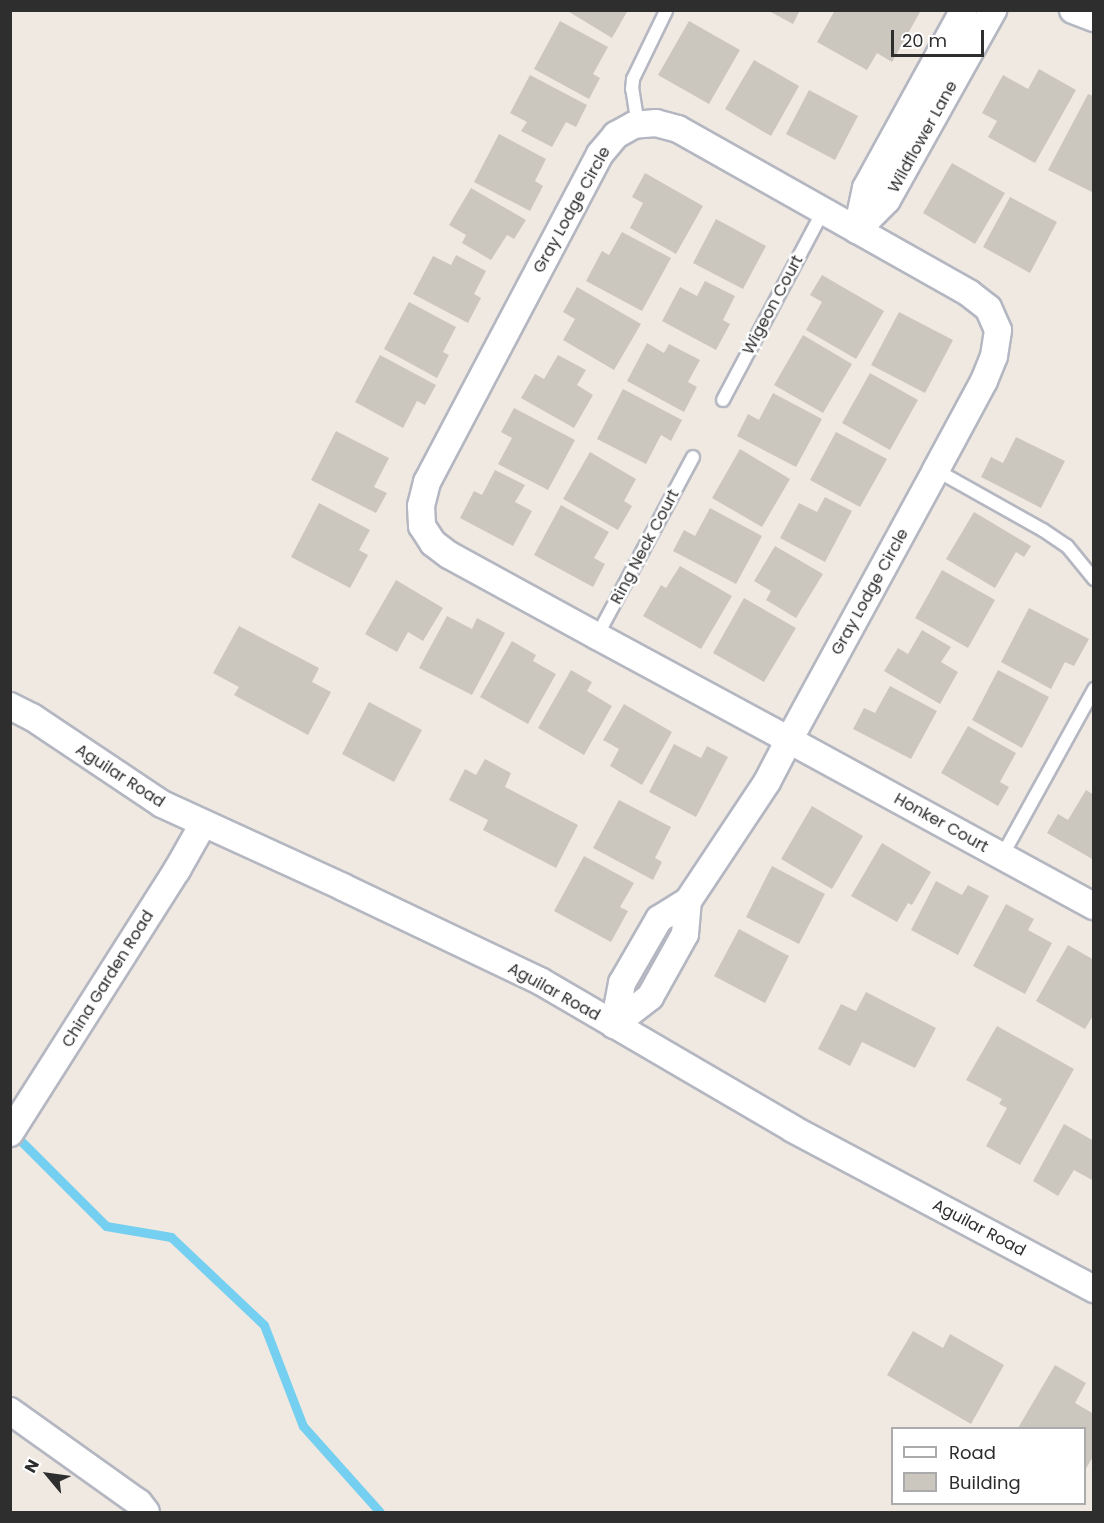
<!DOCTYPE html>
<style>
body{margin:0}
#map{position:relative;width:1104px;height:1523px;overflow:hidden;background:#efe9e1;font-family:Poppins,sans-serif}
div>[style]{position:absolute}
.stream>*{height:9px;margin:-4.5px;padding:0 4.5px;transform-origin:4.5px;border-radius:4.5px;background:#75cff0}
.building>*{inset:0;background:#cbc7bf}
.roads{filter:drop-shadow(2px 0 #b4b7c1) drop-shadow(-2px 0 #b4b7c1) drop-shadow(0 2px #b4b7c1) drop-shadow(0 -2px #b4b7c1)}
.service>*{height:12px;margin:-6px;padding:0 6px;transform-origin:6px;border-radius:6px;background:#fff}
.minor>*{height:26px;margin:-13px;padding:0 13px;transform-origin:13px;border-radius:13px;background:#fff}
span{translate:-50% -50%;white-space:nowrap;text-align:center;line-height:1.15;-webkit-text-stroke:5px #fff;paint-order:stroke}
.street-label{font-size:16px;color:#2e2e2e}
.frame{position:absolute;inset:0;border:12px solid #2e2e2e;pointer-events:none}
.legend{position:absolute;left:891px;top:1427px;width:195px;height:78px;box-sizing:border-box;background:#fff;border:2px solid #ababab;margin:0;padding:8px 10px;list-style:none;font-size:18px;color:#2e2e2e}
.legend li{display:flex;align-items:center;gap:12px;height:30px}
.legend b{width:30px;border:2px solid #ababab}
.north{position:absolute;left:18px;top:1445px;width:60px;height:60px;-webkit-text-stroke:4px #fff;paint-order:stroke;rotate:299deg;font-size:16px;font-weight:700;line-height:24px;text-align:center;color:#2e2e2e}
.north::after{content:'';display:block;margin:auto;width:21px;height:27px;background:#2e2e2e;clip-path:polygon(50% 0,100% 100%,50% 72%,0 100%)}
.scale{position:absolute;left:891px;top:30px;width:93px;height:27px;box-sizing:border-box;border:3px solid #2e2e2e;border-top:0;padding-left:8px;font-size:18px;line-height:21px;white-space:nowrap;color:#2e2e2e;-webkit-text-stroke:4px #fff;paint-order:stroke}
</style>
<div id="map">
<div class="stream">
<i style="left:12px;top:1132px;width:133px;rotate:45deg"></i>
<i style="left:106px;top:1226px;width:66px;rotate:9.6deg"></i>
<i style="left:171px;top:1237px;width:128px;rotate:43.4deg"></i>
<i style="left:264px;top:1325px;width:108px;rotate:68.9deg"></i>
<i style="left:303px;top:1426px;width:115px;rotate:48.2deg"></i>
</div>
<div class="building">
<i style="clip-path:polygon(566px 10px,628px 10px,612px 38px)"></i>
<i style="clip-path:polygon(767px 10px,800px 10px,793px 24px)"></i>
<i style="clip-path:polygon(835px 10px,917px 10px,920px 12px,892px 62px,877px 53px,867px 70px,817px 42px)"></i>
<i style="clip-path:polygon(560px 21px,608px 47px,593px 74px,600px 78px,589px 99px,534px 69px)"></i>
<i style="clip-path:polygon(689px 21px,740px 50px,709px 104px,658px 75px)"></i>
<i style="clip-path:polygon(754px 60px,799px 86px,771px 136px,725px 109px)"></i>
<i style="clip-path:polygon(1039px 69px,1076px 90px,1035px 163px,988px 137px,997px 121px,982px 113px,1003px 75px,1028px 89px)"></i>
<i style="clip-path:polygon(530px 75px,587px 105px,576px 127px,566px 122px,552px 147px,521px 131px,527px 122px,510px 113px)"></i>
<i style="clip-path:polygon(809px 90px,858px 116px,835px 160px,786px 134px)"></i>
<i style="clip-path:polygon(1088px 94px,1094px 96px,1094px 193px,1048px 170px)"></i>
<i style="clip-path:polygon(499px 134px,546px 159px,535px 181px,543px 186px,530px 211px,474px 182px)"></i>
<i style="clip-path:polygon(952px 163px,1005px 193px,975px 244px,923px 213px)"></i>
<i style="clip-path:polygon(645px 173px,703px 206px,676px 254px,630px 228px,643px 203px,632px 197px)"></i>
<i style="clip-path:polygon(471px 188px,526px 220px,514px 239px,507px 235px,491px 260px,462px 243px,466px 235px,449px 225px)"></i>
<i style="clip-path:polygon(1010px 197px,1057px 222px,1030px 273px,983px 247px)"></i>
<i style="clip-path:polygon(716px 219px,766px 246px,743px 289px,693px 263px)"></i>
<i style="clip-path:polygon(622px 232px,671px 258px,642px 311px,586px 281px,602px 251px,609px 255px)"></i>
<i style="clip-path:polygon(456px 255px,486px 271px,474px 294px,481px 298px,468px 323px,413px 294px,433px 256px,451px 265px)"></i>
<i style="clip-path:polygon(822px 275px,884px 311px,856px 359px,806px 330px,822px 302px,810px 295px)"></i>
<i style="clip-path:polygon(705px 281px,735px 296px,723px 320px,730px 324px,716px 350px,662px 321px,680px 287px,697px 296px)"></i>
<i style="clip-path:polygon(577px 287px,641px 324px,614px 370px,563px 340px,575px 319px,563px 312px)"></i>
<i style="clip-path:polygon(409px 302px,456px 327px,443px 352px,449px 355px,437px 378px,384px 349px)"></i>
<i style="clip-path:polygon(899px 312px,953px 340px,925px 393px,871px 365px)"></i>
<i style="clip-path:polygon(803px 335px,852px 364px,823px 413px,774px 385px)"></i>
<i style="clip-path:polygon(647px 343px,664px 353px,669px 344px,700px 360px,688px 382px,697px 387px,684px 412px,627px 381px)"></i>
<i style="clip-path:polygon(380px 355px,436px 385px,425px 405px,417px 401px,403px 428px,355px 402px)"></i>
<i style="clip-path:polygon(558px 355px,586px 370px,577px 385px,593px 395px,574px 428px,521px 398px,535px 374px,544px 379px)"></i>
<i style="clip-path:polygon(870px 373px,918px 400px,890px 450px,842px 423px)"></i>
<i style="clip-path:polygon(623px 389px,682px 420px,671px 441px,661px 435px,646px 464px,597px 439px)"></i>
<i style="clip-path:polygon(773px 393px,822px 419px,796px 467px,737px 436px,748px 414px,759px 420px)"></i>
<i style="clip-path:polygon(514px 408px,575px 440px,548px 490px,498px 464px,512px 438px,501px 432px)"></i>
<i style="clip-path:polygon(336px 431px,389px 458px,374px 487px,387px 493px,376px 513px,311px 480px)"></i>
<i style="clip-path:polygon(836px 432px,887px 459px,860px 507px,810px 480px)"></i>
<i style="clip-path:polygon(1016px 437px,1065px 461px,1041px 508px,981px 477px,991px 457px,1003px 463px)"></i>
<i style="clip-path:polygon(740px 449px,790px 479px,762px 527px,712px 498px)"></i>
<i style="clip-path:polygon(590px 452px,636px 479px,624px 501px,632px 506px,618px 530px,563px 499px)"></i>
<i style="clip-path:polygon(495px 470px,525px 485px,515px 502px,532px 511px,513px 546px,460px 518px,474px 491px,482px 495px)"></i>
<i style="clip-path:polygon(825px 497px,852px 511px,825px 562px,780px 538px,799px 503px,817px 512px)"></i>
<i style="clip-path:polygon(319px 503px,370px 530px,359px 550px,368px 555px,350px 588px,291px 557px)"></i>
<i style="clip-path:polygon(561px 505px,609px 532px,594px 558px,605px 564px,593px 587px,534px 555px)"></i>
<i style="clip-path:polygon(710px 508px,762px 536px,736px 584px,673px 551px,684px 530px,695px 536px)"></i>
<i style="clip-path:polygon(974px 512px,1031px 546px,1024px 557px,1016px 552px,995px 588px,946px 559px)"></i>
<i style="clip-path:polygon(775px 546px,823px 574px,796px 618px,766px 600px,771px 591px,754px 581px)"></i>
<i style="clip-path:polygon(680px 566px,732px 596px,701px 649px,643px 616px,661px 585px,666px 588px)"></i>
<i style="clip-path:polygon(942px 570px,995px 600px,968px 648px,915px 618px)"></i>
<i style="clip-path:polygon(396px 580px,443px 608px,423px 641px,408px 632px,397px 652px,365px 634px)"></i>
<i style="clip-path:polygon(744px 598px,796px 628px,764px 682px,713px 653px)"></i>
<i style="clip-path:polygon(1029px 608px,1089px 639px,1074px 666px,1065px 662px,1051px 689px,1001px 662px)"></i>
<i style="clip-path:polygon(447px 616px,472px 629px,477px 618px,505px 633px,472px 695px,419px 668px)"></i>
<i style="clip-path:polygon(239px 626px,319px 668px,312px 682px,331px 692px,308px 735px,234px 695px,239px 687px,213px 673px)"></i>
<i style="clip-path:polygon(922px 630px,951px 647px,941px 662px,958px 672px,940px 704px,884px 671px,898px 648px,908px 654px)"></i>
<i style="clip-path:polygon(512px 641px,536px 655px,533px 661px,556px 674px,528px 724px,480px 697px)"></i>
<i style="clip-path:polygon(571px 670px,592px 682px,587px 691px,612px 706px,584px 755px,538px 728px)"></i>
<i style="clip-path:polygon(998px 670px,1049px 697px,1022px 748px,972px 720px)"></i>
<i style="clip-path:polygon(890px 686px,937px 711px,911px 759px,853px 729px,864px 708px,875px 713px)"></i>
<i style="clip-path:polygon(369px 702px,422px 730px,394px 782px,342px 754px)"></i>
<i style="clip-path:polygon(624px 704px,672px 732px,642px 785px,610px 766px,619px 749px,603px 740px)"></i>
<i style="clip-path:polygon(968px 726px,1016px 753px,1000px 782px,1009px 787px,998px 806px,941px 773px)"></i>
<i style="clip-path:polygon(674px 744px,701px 758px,707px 746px,728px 757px,696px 817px,649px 792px)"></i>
<i style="clip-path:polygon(485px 759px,511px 773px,505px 787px,578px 825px,556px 868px,483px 830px,488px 820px,449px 800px,465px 769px,476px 775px)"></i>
<i style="clip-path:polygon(1086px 790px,1094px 795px,1094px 860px,1047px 833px,1058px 814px,1068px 820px)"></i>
<i style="clip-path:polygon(619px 800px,671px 827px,655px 858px,662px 862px,653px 880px,593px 848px)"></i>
<i style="clip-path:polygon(812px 806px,863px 836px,832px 889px,781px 859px)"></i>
<i style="clip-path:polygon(882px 843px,931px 872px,912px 905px,908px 903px,897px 922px,851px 896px)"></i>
<i style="clip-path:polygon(584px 856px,634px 883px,620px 907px,628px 911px,611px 942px,554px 911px)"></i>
<i style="clip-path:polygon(772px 866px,825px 894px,799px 944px,746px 917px)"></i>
<i style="clip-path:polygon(936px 881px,962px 895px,968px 885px,989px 896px,958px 955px,911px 930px)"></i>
<i style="clip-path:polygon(1006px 904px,1034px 919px,1028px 930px,1052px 943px,1025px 994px,973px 966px)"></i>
<i style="clip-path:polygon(739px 929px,789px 956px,765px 1003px,714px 976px)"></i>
<i style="clip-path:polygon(1068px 945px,1094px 960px,1094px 1014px,1085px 1029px,1036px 1001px)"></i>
<i style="clip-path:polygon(866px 992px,936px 1028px,915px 1068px,862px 1042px,850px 1066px,818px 1049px,841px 1004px,856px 1011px)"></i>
<i style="clip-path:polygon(997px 1026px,1074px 1069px,1020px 1165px,986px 1146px,1007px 1108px,999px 1104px,1002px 1099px,966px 1080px)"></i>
<i style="clip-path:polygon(1064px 1124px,1094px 1141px,1094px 1181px,1074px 1170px,1058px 1196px,1033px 1181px)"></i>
<i style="clip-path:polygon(913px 1331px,943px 1348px,950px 1334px,1004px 1365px,971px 1424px,887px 1375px)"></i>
<i style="clip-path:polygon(1055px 1365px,1086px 1383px,1075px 1403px,1094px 1414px,1094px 1455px,1084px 1472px,1084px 1428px,1018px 1428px)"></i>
</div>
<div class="roads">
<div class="service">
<i style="left:638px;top:125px;width:36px;rotate:-99deg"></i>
<i style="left:632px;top:89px;width:10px;rotate:-84deg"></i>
<i style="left:633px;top:79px;width:76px;rotate:-64.1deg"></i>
<i style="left:723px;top:400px;width:214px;rotate:-62.1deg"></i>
<i style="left:936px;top:470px;width:123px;rotate:29.3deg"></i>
<i style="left:1043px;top:530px;width:29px;rotate:34deg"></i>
<i style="left:1067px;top:546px;width:43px;rotate:50.7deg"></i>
<i style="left:597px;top:636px;width:203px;rotate:-61.8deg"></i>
<i style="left:1002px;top:856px;width:191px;rotate:-61.1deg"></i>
</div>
<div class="minor">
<i style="left:1073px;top:10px;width:22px;rotate:21deg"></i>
<i style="left:857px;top:230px;width:42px;rotate:-45deg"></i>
<i style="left:887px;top:200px;width:218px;rotate:-60.8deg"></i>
<i style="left:857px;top:230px;width:43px;rotate:-77.9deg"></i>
<i style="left:866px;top:188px;width:203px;rotate:-61.2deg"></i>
<i style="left:10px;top:706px;width:25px;rotate:27deg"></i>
<i style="left:32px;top:717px;width:156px;rotate:33.8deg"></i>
<i style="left:162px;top:804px;width:199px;rotate:24.6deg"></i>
<i style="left:343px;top:887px;width:218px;rotate:25.5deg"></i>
<i style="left:540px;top:981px;width:293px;rotate:30.3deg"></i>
<i style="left:793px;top:1129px;width:341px;rotate:28deg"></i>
<i style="left:614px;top:1025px;width:43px;rotate:-79.2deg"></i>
<i style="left:622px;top:983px;width:74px;rotate:-60deg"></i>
<i style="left:659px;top:919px;width:34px;rotate:-32deg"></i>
<i style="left:688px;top:901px;width:143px;rotate:-56.4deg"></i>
<i style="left:767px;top:782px;width:47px;rotate:-62.4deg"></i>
<i style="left:789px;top:740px;width:307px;rotate:-61.4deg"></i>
<i style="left:936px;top:470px;width:101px;rotate:-61.7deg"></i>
<i style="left:984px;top:381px;width:27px;rotate:-68deg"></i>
<i style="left:994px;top:356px;width:26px;rotate:-81deg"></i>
<i style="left:998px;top:330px;width:24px;rotate:-114deg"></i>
<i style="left:988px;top:308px;width:24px;rotate:-142deg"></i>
<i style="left:969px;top:293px;width:334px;rotate:-150.6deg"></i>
<i style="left:678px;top:129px;width:23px;rotate:-165deg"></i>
<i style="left:656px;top:123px;width:22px;rotate:175deg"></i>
<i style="left:634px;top:125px;width:21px;rotate:151deg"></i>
<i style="left:616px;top:135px;width:25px;rotate:130deg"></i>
<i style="left:600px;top:154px;width:371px;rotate:117.8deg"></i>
<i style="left:427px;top:482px;width:25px;rotate:104deg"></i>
<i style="left:421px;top:506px;width:20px;rotate:87deg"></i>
<i style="left:422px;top:526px;width:20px;rotate:57deg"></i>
<i style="left:433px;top:543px;width:20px;rotate:37deg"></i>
<i style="left:449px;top:555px;width:169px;rotate:28.7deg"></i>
<i style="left:597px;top:636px;width:218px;rotate:28.4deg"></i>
<i style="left:789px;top:740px;width:347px;rotate:28.6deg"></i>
<i style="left:614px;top:1025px;width:46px;rotate:-37.9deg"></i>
<i style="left:650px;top:997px;width:72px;rotate:-60.9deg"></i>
<i style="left:685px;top:934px;width:33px;rotate:-85deg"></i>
<i style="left:10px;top:1133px;width:312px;rotate:-57.6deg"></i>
<i style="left:177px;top:870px;width:53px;rotate:-60.5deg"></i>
<i style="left:10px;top:1411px;width:158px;rotate:35.5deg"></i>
<i style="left:139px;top:1503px;width:11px;rotate:52deg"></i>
</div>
</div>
<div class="street-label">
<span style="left:923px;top:137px;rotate:-61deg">Wildflower Lane</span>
<span style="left:572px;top:210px;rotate:-61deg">Gray Lodge Circle</span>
<span style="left:773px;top:305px;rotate:-62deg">Wigeon Court</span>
<span style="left:645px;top:547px;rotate:-62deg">Ring Neck Court</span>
<span style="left:870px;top:592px;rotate:-61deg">Gray Lodge Circle</span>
<span style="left:120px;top:776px;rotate:33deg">Aguilar Road</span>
<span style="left:941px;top:823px;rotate:29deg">Honker Court</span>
<span style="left:108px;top:979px;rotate:-58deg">China Garden Road</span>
<span style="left:554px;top:992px;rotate:29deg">Aguilar Road</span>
<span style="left:979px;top:1228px;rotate:28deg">Aguilar Road</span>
</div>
<div class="frame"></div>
<ul class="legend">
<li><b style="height:8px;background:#fff"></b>Road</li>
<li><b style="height:16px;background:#cbc7bf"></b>Building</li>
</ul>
<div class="north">N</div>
<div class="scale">20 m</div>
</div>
